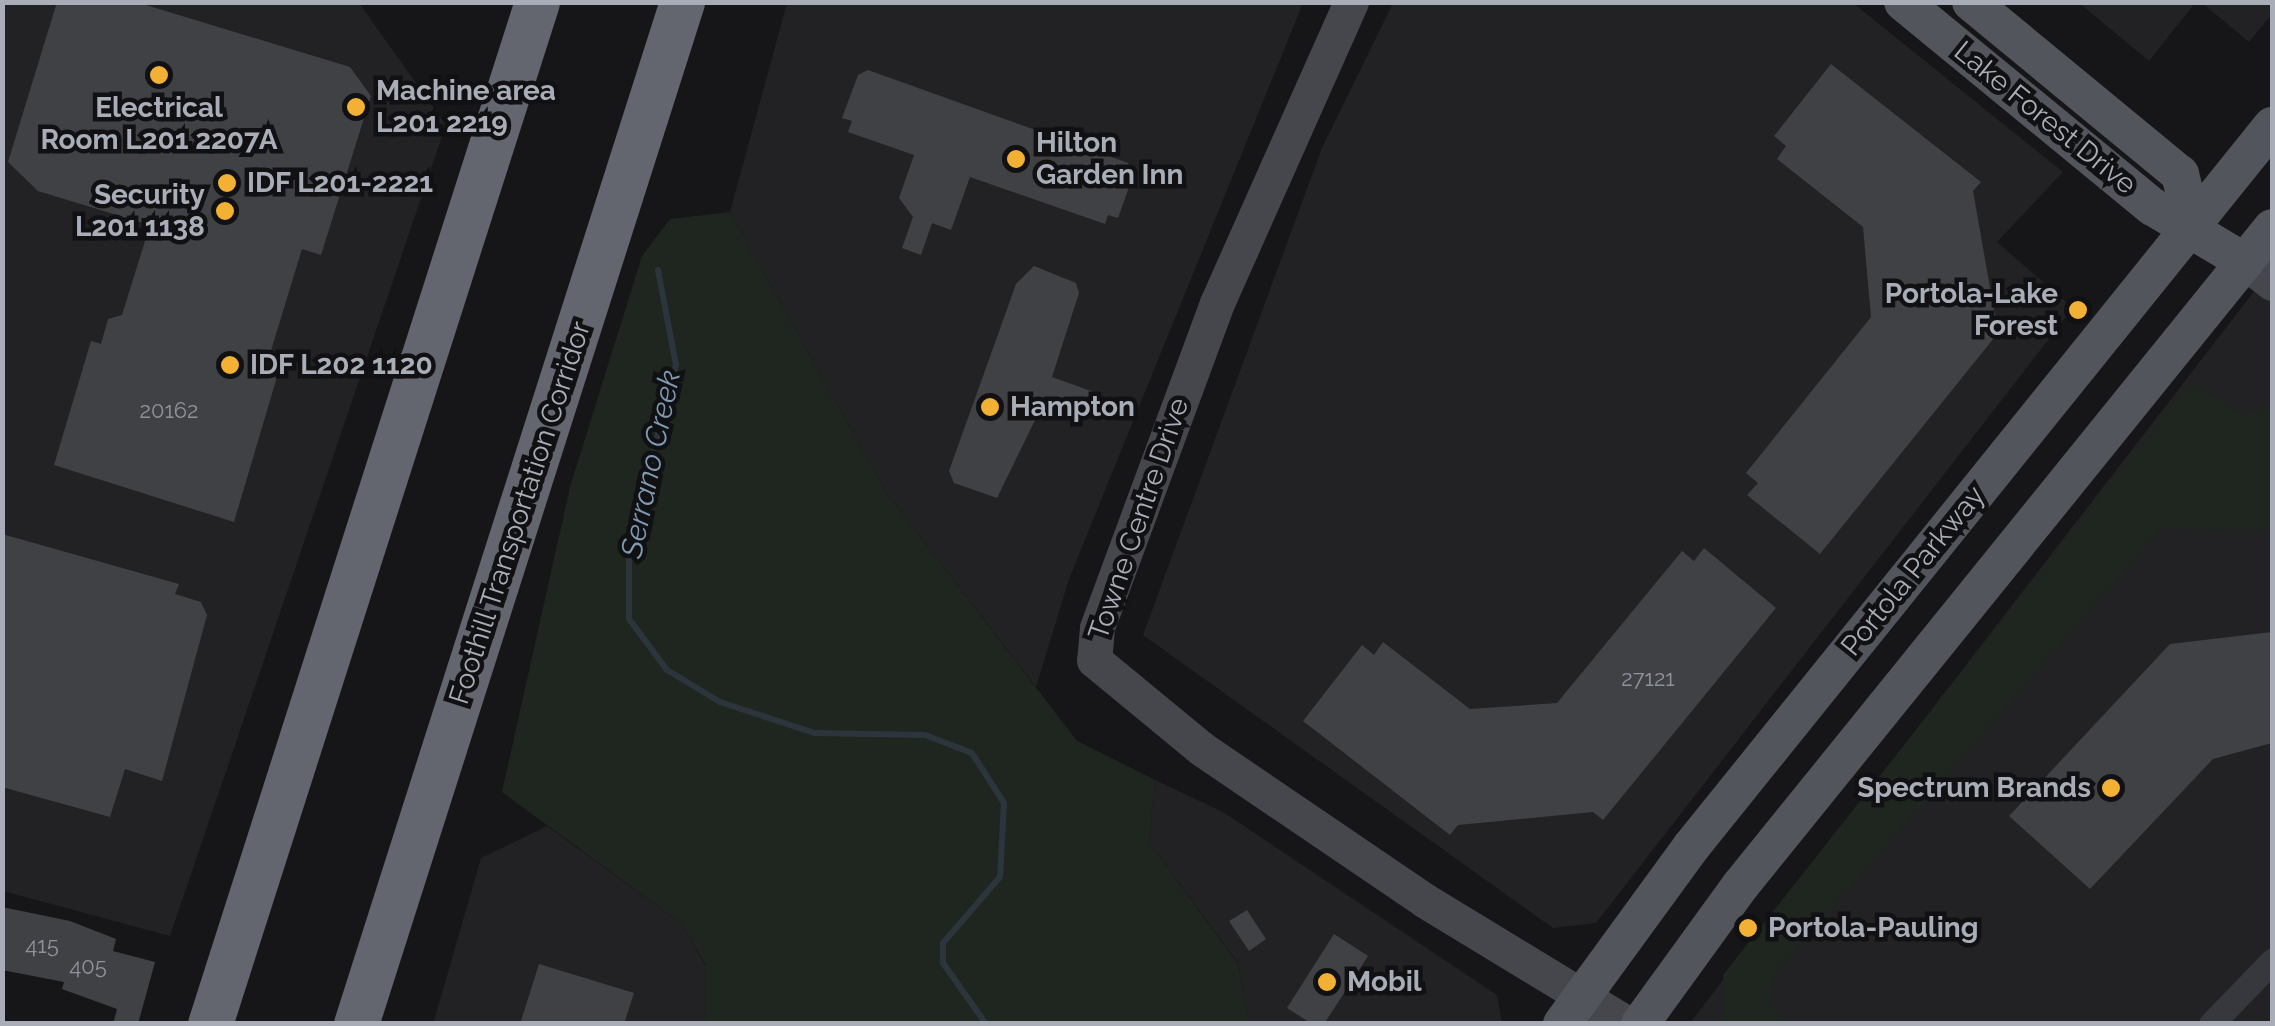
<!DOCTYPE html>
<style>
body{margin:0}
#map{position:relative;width:2275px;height:1026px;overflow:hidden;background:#161618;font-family:Raleway,sans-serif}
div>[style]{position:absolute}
.built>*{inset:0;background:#222225}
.green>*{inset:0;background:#1e261f}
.stream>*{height:6px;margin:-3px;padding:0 3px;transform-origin:3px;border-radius:3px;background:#2c353c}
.building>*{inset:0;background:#404145}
.minor>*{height:25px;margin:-12.5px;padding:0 12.5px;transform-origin:12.5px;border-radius:12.5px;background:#37383d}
.secondary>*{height:35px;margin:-17.5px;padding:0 17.5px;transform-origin:17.5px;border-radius:17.5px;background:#45474d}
.primary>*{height:38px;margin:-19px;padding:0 19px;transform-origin:19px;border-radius:19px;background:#53555c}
.motorway>*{height:45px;margin:-22.5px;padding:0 22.5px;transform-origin:22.5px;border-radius:22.5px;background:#63666e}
.dots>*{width:28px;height:28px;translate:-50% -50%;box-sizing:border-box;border:5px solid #111113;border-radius:50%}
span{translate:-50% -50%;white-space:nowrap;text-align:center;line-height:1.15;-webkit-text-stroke:9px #111113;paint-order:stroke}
.number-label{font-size:22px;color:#8e929b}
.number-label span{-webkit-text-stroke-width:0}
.poi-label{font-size:28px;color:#a8adb8;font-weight:700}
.left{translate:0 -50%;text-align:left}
.right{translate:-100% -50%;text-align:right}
.street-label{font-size:28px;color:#a8adb8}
.water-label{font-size:30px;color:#7f9bb3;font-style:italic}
.frame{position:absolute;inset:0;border:5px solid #a8adb8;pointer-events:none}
</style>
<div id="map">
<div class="built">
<i style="clip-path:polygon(2px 3px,359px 3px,446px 125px,170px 936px,3px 891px)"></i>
<i style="clip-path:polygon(787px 3px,1303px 3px,1069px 579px,1036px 687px,886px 492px,730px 212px)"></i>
<i style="clip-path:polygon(1393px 3px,1853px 3px,2063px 172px,1997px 242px,2073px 308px,1596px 923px,1553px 928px,1143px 635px,1322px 148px)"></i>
<i style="clip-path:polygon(2079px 3px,2195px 3px,2149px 61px)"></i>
<i style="clip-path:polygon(2202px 3px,2272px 3px,2272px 14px,2249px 42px)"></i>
<i style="clip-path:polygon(2272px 268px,2272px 1023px,1690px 1023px)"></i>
<i style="clip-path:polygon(1155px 780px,1223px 812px,1497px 995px,1502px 1023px,1250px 1023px,1238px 963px,1149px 842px)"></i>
<i style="clip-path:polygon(547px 826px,681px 923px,706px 966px,705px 1023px,433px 1024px,481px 858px)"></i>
</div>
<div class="green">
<i style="clip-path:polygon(730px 212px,886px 492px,1077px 741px,1155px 780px,1149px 842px,1238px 964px,1250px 1023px,705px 1023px,706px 965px,681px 923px,502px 792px,570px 487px,642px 256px,670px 219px)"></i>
<i style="clip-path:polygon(2190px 382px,2242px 414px,2272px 406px,2272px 531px,2161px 529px,1774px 975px,1770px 1005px,1784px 1023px,1724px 1023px,1723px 975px)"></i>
</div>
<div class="stream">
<i style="left:658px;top:270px;width:97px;rotate:79.3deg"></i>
<i style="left:676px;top:365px;width:186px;rotate:104.6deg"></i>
<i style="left:629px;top:545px;width:74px;rotate:90deg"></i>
<i style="left:629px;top:619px;width:64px;rotate:53.3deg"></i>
<i style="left:667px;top:670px;width:62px;rotate:31.1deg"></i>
<i style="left:720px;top:702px;width:100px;rotate:18.1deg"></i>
<i style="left:815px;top:733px;width:110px;rotate:1deg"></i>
<i style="left:925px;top:735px;width:50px;rotate:21deg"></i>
<i style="left:972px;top:753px;width:59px;rotate:57.4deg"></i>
<i style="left:1004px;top:803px;width:74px;rotate:93.1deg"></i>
<i style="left:1000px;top:877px;width:87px;rotate:130.8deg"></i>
<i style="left:943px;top:943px;width:20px;rotate:90deg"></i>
<i style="left:943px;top:963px;width:75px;rotate:54.8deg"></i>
</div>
<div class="building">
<i style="clip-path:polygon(57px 2px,136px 2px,350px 67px,371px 96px,321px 255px,302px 249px,269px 357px,282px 360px,234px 522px,54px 465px,91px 341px,101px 344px,108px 319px,122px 315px,150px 225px,38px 191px,8px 162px)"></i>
<i style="clip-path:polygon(1831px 64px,1981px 182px,1973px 191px,1998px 333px,1820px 554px,1747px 495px,1758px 483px,1746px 473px,1871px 317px,1863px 227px,1777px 159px,1786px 146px,1774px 136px)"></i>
<i style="clip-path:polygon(868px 70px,1128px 163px,1134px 173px,1118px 218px,1108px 215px,1105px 224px,970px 177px,951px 230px,932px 223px,921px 255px,902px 248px,913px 217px,899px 198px,914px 155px,848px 132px,852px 121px,842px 118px,858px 75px)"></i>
<i style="clip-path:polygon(1034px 266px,1076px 283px,1079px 293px,1052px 377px,1094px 392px,1081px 422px,1038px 414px,997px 498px,954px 483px,949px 471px,1016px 284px)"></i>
<i style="clip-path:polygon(2px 534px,179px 584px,175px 594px,201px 602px,207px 615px,162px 781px,125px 769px,110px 817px,2px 787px)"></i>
<i style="clip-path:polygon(1704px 548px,1776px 608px,1603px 820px,1593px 812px,1458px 825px,1450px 835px,1303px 721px,1362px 645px,1374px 655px,1383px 642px,1470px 709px,1557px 703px,1682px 551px,1694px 561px)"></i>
<i style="clip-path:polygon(2272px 632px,2272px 743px,2213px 759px,2090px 889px,2009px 816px,2170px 644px)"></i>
<i style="clip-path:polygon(2px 907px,70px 921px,116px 939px,113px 951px,155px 962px,138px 1024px,113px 1024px,117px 1009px,62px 989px,64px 982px,2px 970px)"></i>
<i style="clip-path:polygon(1247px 910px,1266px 939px,1249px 951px,1229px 921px)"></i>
<i style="clip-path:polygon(1334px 934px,1368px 956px,1324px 1024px,1312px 1024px,1287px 1008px)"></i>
<i style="clip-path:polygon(539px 964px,634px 993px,624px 1024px,520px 1024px)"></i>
</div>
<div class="minor">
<i style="left:2211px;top:1024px;width:88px;rotate:-45.9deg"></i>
</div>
<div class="secondary">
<i style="left:1351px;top:2px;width:329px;rotate:114deg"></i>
<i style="left:1217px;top:303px;width:346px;rotate:110.3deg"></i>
<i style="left:1097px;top:628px;width:32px;rotate:95deg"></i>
<i style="left:1094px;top:660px;width:140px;rotate:39.5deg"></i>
<i style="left:1202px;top:749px;width:268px;rotate:34.2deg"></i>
<i style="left:1424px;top:900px;width:239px;rotate:31.3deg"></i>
<i style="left:2245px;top:262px;width:34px;rotate:38deg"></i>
</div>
<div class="primary">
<i style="left:1903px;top:2px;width:323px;rotate:39.4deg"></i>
<i style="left:2153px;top:207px;width:107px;rotate:30.9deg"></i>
<i style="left:1971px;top:2px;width:271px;rotate:39.5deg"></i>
<i style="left:2180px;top:174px;width:50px;rotate:76.2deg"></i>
<i style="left:1562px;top:1024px;width:219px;rotate:-53.9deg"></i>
<i style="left:1691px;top:847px;width:926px;rotate:-51.14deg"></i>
<i style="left:1640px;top:1024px;width:170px;rotate:-54.1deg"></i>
<i style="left:1740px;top:886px;width:846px;rotate:-51.04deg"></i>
</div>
<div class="motorway">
<i style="left:210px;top:1024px;width:1073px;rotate:-72.26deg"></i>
<i style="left:356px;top:1024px;width:1073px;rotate:-72.31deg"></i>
</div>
<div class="dots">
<i style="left:159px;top:75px;background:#f2b134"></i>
<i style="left:356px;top:107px;background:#f2b134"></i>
<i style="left:1016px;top:159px;background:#f2b134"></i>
<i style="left:227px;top:183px;background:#f2b134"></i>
<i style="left:225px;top:211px;background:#f2b134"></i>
<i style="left:2078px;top:310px;background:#f2b134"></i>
<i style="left:230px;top:365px;background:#f2b134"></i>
<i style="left:990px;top:407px;background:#f2b134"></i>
<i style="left:2111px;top:788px;background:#f2b134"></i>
<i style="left:1748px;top:928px;background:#f2b134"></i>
<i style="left:1327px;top:982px;background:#f2b134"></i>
</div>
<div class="number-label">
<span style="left:169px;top:411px">20162</span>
<span style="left:1648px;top:679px">27121</span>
<span style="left:42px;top:946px">415</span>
<span style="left:88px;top:967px">405</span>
</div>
<div class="poi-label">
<span class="left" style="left:376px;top:107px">Machine area<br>L201 2219</span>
<span style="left:159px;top:124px">Electrical<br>Room L201 2207A</span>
<span class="left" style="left:1036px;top:159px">Hilton<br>Garden Inn</span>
<span class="left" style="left:247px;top:183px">IDF L201-2221</span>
<span class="right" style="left:205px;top:211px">Security<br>L201 1138</span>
<span class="right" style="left:2058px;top:310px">Portola-Lake<br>Forest</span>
<span class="left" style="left:250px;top:365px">IDF L202 1120</span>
<span class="left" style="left:1010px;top:407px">Hampton</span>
<span class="right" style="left:2091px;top:788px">Spectrum Brands</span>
<span class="left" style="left:1768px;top:928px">Portola-Pauling</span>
<span class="left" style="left:1347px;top:982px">Mobil</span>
</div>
<div class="street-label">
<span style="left:2045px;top:118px;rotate:39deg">Lake Forest Drive</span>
<span style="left:520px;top:513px;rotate:-72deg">Foothill Transportation Corridor</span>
<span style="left:1139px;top:519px;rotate:-71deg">Towne Centre Drive</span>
<span style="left:1913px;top:571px;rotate:-51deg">Portola Parkway</span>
</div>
<div class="water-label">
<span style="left:651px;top:464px;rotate:-78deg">Serrano Creek</span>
</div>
<div class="frame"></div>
</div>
